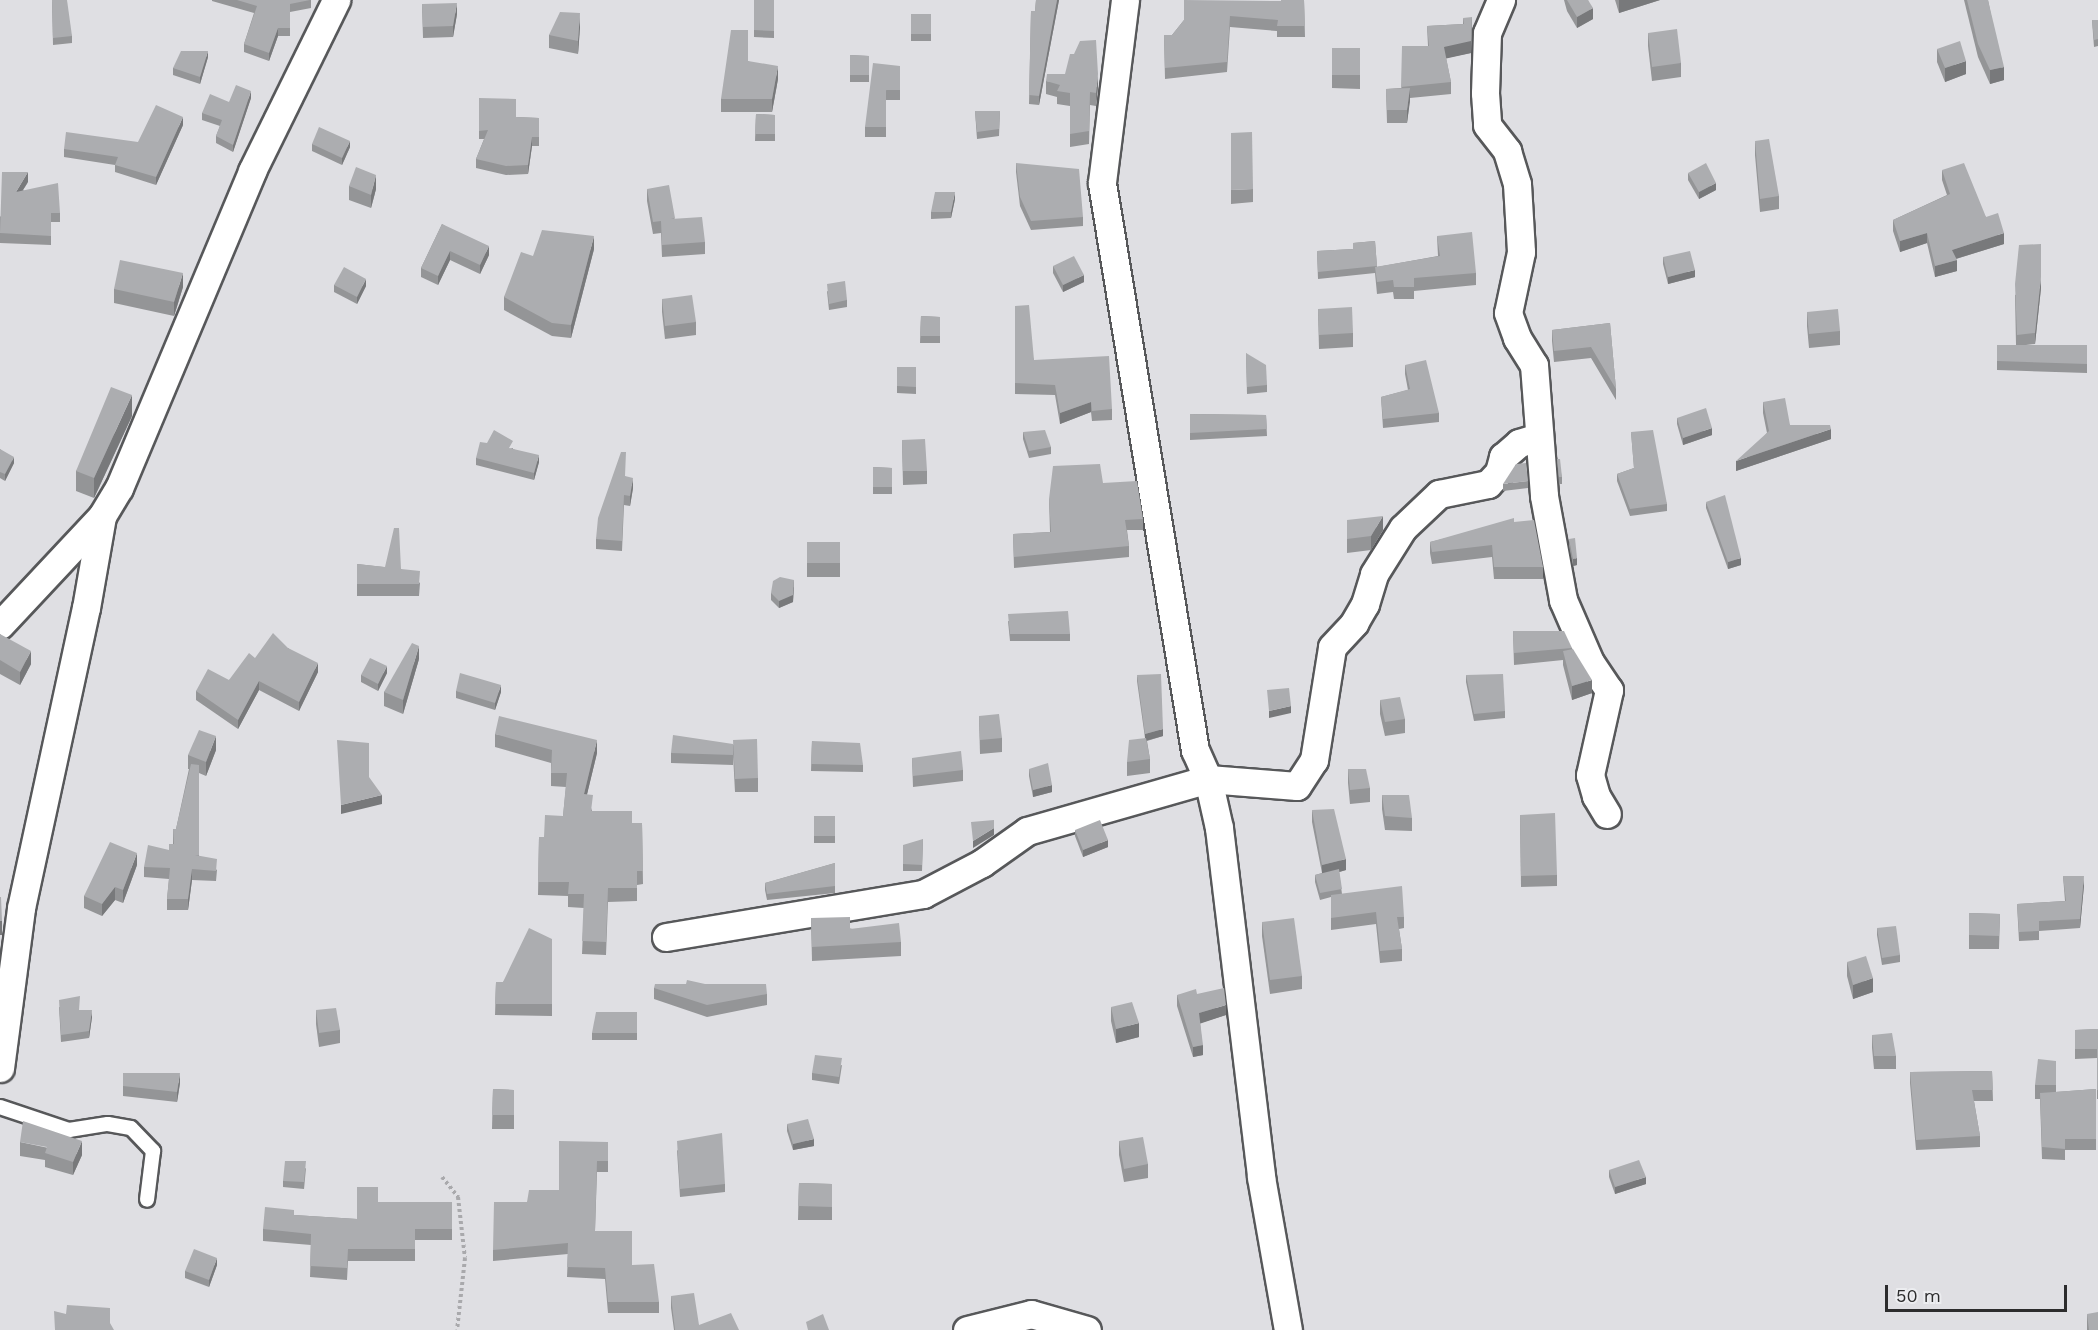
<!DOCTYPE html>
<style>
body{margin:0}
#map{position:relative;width:2098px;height:1330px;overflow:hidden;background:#dfdfe3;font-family:"Work Sans",sans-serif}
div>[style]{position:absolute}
.path>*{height:4px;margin-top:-2px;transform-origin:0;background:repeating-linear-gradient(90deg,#a9a9ac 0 3px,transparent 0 6px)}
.roads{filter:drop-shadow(2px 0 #57585a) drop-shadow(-2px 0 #57585a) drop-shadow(0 2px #57585a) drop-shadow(0 -2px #57585a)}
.lane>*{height:14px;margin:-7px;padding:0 7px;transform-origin:7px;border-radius:7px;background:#fff}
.street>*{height:27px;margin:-13.5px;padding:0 13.5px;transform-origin:13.5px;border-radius:13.5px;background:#fff}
.wall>*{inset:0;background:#949597}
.shaded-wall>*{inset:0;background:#78797b}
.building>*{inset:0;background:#acadb0}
span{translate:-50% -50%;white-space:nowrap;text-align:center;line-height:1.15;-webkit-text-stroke:4.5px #ecedf0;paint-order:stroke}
.scale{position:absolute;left:1885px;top:1285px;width:182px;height:27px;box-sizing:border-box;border:3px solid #2c2c2d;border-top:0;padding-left:8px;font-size:18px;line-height:21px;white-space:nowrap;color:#2c2c2d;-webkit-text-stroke:4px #ecedf0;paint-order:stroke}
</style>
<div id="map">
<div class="path">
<i style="left:442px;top:1177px;width:26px;rotate:51deg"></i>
<i style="left:458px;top:1197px;width:61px;rotate:83.5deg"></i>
<i style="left:465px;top:1258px;width:72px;rotate:96.3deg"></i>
</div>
<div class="roads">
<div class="lane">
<i style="left:0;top:1107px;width:73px;rotate:18.4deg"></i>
<i style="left:69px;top:1130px;width:39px;rotate:-9deg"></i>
<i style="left:108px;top:1124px;width:23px;rotate:10deg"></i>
<i style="left:131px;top:1128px;width:32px;rotate:46deg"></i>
<i style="left:153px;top:1151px;width:49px;rotate:97deg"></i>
</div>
<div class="street">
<i style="left:1125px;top:0;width:184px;rotate:97.2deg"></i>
<i style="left:1102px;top:183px;width:575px;rotate:80.69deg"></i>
<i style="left:1195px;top:750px;width:32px;rotate:66deg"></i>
<i style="left:1208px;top:779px;width:50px;rotate:77.3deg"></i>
<i style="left:1219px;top:828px;width:352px;rotate:83.1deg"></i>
<i style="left:1261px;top:1177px;width:155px;rotate:80deg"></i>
<i style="left:1501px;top:0;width:36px;rotate:113deg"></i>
<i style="left:1487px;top:33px;width:60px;rotate:91.9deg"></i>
<i style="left:1485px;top:93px;width:32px;rotate:86deg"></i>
<i style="left:1487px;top:125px;width:33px;rotate:52deg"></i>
<i style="left:1507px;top:151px;width:34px;rotate:73deg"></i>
<i style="left:1517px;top:184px;width:68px;rotate:86.6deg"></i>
<i style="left:1521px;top:252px;width:62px;rotate:102deg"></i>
<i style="left:1508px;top:313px;width:27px;rotate:70deg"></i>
<i style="left:1517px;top:338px;width:32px;rotate:58deg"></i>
<i style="left:1534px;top:365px;width:131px;rotate:85.6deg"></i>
<i style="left:1544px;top:496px;width:106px;rotate:79.6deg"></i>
<i style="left:1563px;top:600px;width:68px;rotate:66.5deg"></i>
<i style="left:1590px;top:662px;width:34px;rotate:56deg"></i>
<i style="left:1609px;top:690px;width:87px;rotate:102.6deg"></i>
<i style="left:1590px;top:775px;width:22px;rotate:74deg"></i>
<i style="left:1596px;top:796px;width:21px;rotate:59deg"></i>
<i style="left:0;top:625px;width:149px;rotate:-46.9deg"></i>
<i style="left:102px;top:516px;width:33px;rotate:-59deg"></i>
<i style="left:119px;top:488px;width:344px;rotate:-67.2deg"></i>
<i style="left:252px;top:171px;width:191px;rotate:-63.8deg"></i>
<i style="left:666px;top:937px;width:261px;rotate:-9.5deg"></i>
<i style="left:923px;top:894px;width:67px;rotate:-27.7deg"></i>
<i style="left:982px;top:863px;width:55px;rotate:-35.4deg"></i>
<i style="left:1027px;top:831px;width:188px;rotate:-16deg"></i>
<i style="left:1208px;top:779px;width:89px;rotate:4.5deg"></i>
<i style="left:1297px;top:786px;width:31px;rotate:-57deg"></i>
<i style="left:1314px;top:760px;width:114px;rotate:-80.9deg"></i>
<i style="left:1332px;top:647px;width:33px;rotate:-47deg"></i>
<i style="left:1354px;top:623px;width:22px;rotate:-60deg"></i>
<i style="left:1365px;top:604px;width:31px;rotate:-73deg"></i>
<i style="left:1374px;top:574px;width:54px;rotate:-57.8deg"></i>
<i style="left:1403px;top:528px;width:50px;rotate:-43.4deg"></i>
<i style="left:1439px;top:494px;width:50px;rotate:-11.5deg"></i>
<i style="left:1488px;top:484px;width:16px;rotate:-47deg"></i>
<i style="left:1499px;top:472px;width:16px;rotate:-75deg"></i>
<i style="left:1503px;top:457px;width:21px;rotate:-41deg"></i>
<i style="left:1519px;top:443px;width:21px;rotate:-17deg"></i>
<i style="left:0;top:1068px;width:161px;rotate:-82.5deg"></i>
<i style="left:21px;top:908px;width:307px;rotate:-77.8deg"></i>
<i style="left:86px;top:608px;width:93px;rotate:-80.1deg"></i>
<i style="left:967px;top:1330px;width:66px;rotate:-14deg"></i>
<i style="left:1031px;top:1314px;width:58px;rotate:15.9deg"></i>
</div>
</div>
<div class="wall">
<i style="clip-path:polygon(52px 0,72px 36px,72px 43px,53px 45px)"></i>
<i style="clip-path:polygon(212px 0,311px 0,311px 8px,290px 12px,290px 36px,278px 36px,269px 61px,244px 52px,244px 44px,254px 13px,212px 1px)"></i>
<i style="clip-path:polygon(754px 0,774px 0,774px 38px,754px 37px)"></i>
<i style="clip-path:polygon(1036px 0,1059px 0,1039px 105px,1029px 104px,1031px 11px,1035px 11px)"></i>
<i style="clip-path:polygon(1281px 0,1304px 0,1305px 37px,1277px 37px,1277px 31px,1230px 27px,1227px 72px,1165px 79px,1164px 35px,1172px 35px,1184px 20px,1281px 1px)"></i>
<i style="clip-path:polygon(1564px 0,1588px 0,1593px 19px,1577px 28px,1567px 11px)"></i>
<i style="clip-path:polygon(1615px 0,1660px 0,1619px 13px)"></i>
<i style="clip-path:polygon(1964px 0,1988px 0,2004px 80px,1990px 84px,1978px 57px)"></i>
<i style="clip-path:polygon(422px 4px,457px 14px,453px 37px,423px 38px)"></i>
<i style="clip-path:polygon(911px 14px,931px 14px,931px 41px,911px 41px)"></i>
<i style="clip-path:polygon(1463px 18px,1472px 29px,1471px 53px,1446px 58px,1451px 82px,1451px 94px,1410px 98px,1407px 123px,1387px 123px,1386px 89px,1401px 88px,1428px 46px,1427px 26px,1463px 24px)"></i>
<i style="clip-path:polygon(2092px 20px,2098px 20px,2098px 46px,2094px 47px)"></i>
<i style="clip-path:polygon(580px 27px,578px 54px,549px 48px,549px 35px)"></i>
<i style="clip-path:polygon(1648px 33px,1681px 63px,1681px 77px,1652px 81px,1648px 46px)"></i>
<i style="clip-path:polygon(1332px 48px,1360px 48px,1360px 89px,1332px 88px)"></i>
<i style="clip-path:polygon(1937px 49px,1966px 74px,1945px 82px,1937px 62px)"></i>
<i style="clip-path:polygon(850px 55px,869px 56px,869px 82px,850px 82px)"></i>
<i style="clip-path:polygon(208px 57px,200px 84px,173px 75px,173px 68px)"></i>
<i style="clip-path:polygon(748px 61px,778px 79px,772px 112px,721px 112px,721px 99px)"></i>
<i style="clip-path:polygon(900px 66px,900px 100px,886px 100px,886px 137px,865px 137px,865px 127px)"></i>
<i style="clip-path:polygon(1046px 81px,1098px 87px,1096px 106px,1090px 105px,1089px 144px,1070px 147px,1070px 106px,1057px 104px,1057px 97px,1046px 94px)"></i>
<i style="clip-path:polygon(251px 98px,233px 152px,216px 143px,216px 136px,220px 126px,202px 120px,202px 113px,229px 102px)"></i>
<i style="clip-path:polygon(479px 98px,516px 117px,539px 118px,539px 146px,532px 146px,528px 174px,506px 175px,476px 168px,476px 159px,484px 139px,479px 139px)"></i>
<i style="clip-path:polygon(975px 111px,1000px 111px,999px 136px,977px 139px)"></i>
<i style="clip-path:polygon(756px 114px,775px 115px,775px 141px,755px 141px)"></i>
<i style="clip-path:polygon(183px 125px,156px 185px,115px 172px,115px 165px,64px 157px,64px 149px,138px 142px)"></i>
<i style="clip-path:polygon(1755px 141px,1779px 196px,1779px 209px,1760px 212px,1755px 155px)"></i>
<i style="clip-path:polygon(312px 144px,350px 147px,342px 165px,312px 151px)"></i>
<i style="clip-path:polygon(1016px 163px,1083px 217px,1083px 226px,1031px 230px,1020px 206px,1016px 172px)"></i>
<i style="clip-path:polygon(1942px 170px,1986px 217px,2004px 244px,1956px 259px,1957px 271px,1935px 277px,1927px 243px,1900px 252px,1893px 231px,1893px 220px,1947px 195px,1942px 180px)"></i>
<i style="clip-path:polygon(1688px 173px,1716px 190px,1699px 199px,1688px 180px)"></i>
<i style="clip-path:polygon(28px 182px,23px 190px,60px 213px,60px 222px,51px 222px,51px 245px,0 243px,0 217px)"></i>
<i style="clip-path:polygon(349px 186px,376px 189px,371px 208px,349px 200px)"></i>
<i style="clip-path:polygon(647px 189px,675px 219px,705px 242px,705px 254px,662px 257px,661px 233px,653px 234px,647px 201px)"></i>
<i style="clip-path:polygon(1253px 189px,1253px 202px,1231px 204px,1231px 190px)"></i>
<i style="clip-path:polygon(955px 199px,951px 218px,931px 219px,931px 212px)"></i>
<i style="clip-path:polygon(442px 224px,489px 255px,480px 274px,450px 260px,438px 285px,421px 277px,421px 268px)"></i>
<i style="clip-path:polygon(1437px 236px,1476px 273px,1476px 285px,1414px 291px,1414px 299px,1394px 299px,1393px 292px,1377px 294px,1375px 273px,1318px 279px,1317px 251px,1353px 249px,1353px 243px,1375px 241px,1377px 267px,1438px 256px)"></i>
<i style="clip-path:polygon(594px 249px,571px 338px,552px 336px,504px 310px,504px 297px,533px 256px)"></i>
<i style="clip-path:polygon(1663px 257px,1695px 277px,1668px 284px,1663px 264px)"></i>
<i style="clip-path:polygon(1053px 266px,1084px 282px,1063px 292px,1053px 273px)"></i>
<i style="clip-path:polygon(334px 285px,366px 286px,357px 304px,334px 292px)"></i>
<i style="clip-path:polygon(183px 287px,174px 316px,114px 303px,114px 289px)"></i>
<i style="clip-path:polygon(2041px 288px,2035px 344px,2026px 345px,2087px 345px,2087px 373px,1997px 370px,1997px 345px,2016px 345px,2015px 295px)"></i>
<i style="clip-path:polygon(827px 291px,847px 300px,847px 307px,829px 310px)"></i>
<i style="clip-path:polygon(662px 299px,696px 322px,696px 335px,665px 339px,662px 312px)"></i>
<i style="clip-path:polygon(1015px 306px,1034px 360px,1112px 409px,1112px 420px,1092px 421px,1091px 412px,1060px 424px,1055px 395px,1015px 394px)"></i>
<i style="clip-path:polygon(1318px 309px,1353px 333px,1353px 347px,1319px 349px)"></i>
<i style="clip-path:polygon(1807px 312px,1840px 331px,1840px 345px,1809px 348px,1807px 326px)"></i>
<i style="clip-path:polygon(921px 316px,940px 317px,940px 343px,920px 343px)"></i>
<i style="clip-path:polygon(1610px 323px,1616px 389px,1616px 400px,1591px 358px,1554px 362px,1552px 341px,1552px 330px)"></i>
<i style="clip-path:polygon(1246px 353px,1267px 385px,1267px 392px,1247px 394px)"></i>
<i style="clip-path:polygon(1405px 365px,1439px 413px,1439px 422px,1383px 428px,1381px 397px,1408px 390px,1405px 374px)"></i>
<i style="clip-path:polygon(916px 367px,916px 394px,897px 393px,897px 386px)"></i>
<i style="clip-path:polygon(1763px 402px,1790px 425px,1831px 439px,1736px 471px,1767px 433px,1763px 413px)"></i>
<i style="clip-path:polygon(1190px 414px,1266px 415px,1267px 436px,1190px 440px)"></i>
<i style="clip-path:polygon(132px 416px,94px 498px,76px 491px,76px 471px)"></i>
<i style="clip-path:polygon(1677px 418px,1712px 435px,1683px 445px,1677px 424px)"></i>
<i style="clip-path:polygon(1023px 432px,1051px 447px,1051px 454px,1029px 458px,1023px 439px)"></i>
<i style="clip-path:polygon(1631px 432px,1667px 504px,1667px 511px,1630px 516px,1617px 481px,1617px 474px,1634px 468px)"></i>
<i style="clip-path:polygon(902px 440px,927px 471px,927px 484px,903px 485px)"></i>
<i style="clip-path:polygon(513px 448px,513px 449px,539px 462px,534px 480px,476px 465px,476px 458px)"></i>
<i style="clip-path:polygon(0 449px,14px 463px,5px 481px,0 478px)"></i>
<i style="clip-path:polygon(1557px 459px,1562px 477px,1562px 484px,1559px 484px)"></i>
<i style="clip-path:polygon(873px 467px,892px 468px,892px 494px,873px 494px)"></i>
<i style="clip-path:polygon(625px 476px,633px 488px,630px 506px,624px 505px,622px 551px,596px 549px,596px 539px)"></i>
<i style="clip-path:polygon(1528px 481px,1528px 488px,1503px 491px,1503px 484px)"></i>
<i style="clip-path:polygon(1103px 483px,1143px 519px,1143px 530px,1127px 530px,1129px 546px,1129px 557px,1014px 568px,1013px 534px,1050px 532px,1049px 499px)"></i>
<i style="clip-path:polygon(1706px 502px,1741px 565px,1728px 569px,1706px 508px)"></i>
<i style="clip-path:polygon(1347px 520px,1383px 530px,1371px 550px,1347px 553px)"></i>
<i style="clip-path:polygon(1514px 522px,1543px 567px,1543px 579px,1494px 579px,1492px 557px,1432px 564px,1430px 553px,1430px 542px)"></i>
<i style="clip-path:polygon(1569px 539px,1577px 565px,1573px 566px,1569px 546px)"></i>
<i style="clip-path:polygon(807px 542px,840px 542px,840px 577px,807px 577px)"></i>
<i style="clip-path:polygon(357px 564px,401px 569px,420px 583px,419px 596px,357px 596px)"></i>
<i style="clip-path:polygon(794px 587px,793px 602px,779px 608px,771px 600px,771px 593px)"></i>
<i style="clip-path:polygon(1008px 621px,1070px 634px,1070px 641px,1010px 641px)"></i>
<i style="clip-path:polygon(1513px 631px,1572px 648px,1592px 693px,1572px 700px,1563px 665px,1563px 660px,1514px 665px)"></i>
<i style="clip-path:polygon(0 634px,31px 664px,20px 685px,0 674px)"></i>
<i style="clip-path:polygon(288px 648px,318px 672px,299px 711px,259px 690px,238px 729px,196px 700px,196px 691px,229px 680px)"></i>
<i style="clip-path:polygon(419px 659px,403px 714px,384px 706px,384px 692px)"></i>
<i style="clip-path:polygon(387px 673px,378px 691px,361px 682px,361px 675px)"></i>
<i style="clip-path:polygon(1137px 675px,1163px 736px,1147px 741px,1150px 759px,1150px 773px,1127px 776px,1127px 762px,1145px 738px,1137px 681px)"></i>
<i style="clip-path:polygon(1466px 675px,1505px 711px,1505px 718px,1474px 721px,1466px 682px)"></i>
<i style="clip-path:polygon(456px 691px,501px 692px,495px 710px,456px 698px)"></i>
<i style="clip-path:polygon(1380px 700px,1405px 719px,1405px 733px,1385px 736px,1380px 714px)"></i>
<i style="clip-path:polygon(979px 716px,1002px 738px,1002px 752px,980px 754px)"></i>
<i style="clip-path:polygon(495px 734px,597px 753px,587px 794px,592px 811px,632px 823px,642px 823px,643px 884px,637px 885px,637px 901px,608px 902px,606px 955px,582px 954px,584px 908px,568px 907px,568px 896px,538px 895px,539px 837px,544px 837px,563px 816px,566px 787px,551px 786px,551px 763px,495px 747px)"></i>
<i style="clip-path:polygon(812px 741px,863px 765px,863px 772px,811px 771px)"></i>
<i style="clip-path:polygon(733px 744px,758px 778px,758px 792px,735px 792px,733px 754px,733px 765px,671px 763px,671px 753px)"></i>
<i style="clip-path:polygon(216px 750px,206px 776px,199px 773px,199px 856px,217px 870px,216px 881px,192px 880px,188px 910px,167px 910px,167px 899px,169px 879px,144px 877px,144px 867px,169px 850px,173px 844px,173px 829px,176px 829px,189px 769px,188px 769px,188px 755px)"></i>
<i style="clip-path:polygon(912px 758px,963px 770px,963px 781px,913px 787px)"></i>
<i style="clip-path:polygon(1029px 769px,1052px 792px,1033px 797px,1029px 776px)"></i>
<i style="clip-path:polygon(1348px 769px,1370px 788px,1370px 802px,1350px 804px,1348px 783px)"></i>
<i style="clip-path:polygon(1382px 795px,1412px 818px,1412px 831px,1385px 830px,1382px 809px)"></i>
<i style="clip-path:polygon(1312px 810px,1346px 870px,1339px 872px,1342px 894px,1404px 917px,1404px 928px,1399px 929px,1402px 949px,1402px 961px,1380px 963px,1376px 924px,1331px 930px,1331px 897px,1320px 900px,1315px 882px,1315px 875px,1322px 873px,1312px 822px)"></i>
<i style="clip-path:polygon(1520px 815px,1557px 875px,1557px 886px,1521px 887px)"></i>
<i style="clip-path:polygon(814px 816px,835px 816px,835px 843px,814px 843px)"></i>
<i style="clip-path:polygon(1075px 830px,1108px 847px,1083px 857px,1075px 836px)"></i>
<i style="clip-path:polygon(923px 839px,922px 871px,903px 871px,903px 864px)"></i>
<i style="clip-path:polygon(835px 863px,835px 893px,767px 900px,765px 890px,765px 883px)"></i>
<i style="clip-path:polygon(137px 865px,123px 903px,115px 900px,102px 916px,84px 908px,84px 896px)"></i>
<i style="clip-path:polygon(2063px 876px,2084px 885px,2080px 928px,2039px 931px,2039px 940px,2019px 941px,2017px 904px,2065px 901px)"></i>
<i style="clip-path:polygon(1969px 913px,2000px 914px,1999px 949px,1969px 949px)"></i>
<i style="clip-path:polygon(811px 918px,901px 942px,901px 956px,812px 961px)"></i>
<i style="clip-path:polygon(1262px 922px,1302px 976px,1302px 989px,1270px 994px,1262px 936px)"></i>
<i style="clip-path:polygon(1877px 928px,1900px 955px,1900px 962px,1882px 965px,1877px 935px)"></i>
<i style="clip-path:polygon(552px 939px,552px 1016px,495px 1015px,496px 982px,503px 982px)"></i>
<i style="clip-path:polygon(1847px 962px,1873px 992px,1853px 999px,1847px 976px)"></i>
<i style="clip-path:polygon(705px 984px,767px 994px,767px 1005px,707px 1017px,654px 999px,654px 988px)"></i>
<i style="clip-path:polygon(1197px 994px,1226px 1015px,1200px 1023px,1203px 1055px,1193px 1057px,1177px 1006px,1177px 995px)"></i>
<i style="clip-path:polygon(59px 1007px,79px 1010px,92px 1017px,89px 1038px,61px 1042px)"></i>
<i style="clip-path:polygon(1111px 1007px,1139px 1037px,1116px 1043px,1111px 1021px)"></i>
<i style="clip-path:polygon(316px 1010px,340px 1030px,340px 1043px,319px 1047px,316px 1024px)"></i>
<i style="clip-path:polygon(637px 1012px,637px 1040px,592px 1040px,592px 1033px)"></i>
<i style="clip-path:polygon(2098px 1029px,2098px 1099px,2097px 1099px,2097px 1058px,2075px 1059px,2075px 1030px)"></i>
<i style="clip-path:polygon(1872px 1035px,1896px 1056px,1896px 1069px,1874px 1069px,1872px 1048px)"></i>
<i style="clip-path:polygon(2056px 1061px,2056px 1092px,2096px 1089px,2096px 1150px,2065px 1150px,2065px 1160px,2042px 1159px,2040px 1099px,2035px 1099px,2035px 1085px)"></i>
<i style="clip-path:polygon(842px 1065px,839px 1084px,812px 1080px,812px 1073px)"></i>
<i style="clip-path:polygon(1992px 1071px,1993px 1101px,1974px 1101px,1980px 1136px,1980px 1147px,1916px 1150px,1910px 1083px,1910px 1072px)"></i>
<i style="clip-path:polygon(180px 1083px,177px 1102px,123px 1096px,123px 1086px)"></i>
<i style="clip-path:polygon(493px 1089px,514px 1090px,514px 1129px,492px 1129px)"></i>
<i style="clip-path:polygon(787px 1124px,814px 1146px,793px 1150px,787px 1131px)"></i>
<i style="clip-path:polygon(1119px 1141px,1148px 1164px,1148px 1178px,1124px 1182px,1119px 1155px)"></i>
<i style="clip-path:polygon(20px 1142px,82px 1155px,73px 1175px,45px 1167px,45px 1160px,20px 1156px)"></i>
<i style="clip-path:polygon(608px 1142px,608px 1172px,597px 1172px,595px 1231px,632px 1265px,659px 1302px,659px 1313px,608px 1313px,605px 1279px,567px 1277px,568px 1254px,493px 1261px,493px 1250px,527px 1202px,559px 1190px)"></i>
<i style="clip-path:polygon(677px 1150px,725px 1184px,725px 1192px,680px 1197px)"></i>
<i style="clip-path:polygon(306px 1168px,304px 1189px,283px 1187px,283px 1181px)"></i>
<i style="clip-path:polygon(1609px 1170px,1646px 1184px,1615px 1194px,1609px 1177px)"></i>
<i style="clip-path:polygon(799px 1183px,832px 1184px,832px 1220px,798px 1220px)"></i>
<i style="clip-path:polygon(378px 1202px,452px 1202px,452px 1240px,415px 1240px,415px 1261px,348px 1261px,347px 1280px,310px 1277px,311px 1245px,263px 1241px,263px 1229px,294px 1215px,357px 1219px)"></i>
<i style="clip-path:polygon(217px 1265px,209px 1287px,185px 1278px,185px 1271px)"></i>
<i style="clip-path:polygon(671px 1296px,699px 1325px,739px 1330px,674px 1330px,671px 1308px)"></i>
<i style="clip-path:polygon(2087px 1314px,2098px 1330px,2087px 1330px)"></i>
</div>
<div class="shaded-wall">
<i style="clip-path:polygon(1057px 0,1059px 0,1039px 105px,1039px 96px)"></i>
<i style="clip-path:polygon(1619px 0,1660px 0,1619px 13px)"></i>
<i style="clip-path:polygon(457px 3px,457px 14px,453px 37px,453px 26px)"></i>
<i style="clip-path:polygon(1593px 8px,1593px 19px,1577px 28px,1577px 17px)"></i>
<i style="clip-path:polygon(580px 13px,580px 27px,578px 54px,578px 41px)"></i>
<i style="clip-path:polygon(1472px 17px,1471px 53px,1444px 59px,1444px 47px)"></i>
<i style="clip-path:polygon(278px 28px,278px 36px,269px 61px,269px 53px)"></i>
<i style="clip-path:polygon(208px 51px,208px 57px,200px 84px,200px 77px)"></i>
<i style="clip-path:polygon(1966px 61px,1966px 74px,1945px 82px,1945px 68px)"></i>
<i style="clip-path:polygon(778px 66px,778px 79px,772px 112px,772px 99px)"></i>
<i style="clip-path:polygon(2004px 67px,2004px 80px,1990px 84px,1990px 70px)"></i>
<i style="clip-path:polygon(1098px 74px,1098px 87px,1096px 106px,1096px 93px)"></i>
<i style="clip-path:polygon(1410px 88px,1410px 101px,1407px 123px,1407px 110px)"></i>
<i style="clip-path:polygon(251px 91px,251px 98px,233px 152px,233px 145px)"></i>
<i style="clip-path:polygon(183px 117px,183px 125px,156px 185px,156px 177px)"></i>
<i style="clip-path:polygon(532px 137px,532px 146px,528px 174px,528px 165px)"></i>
<i style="clip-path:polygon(350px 141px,350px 147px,342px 165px,342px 158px)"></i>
<i style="clip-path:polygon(28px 172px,28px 182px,16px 201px,16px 192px)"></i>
<i style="clip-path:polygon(376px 175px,376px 189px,371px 208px,371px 195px)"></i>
<i style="clip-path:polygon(1716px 183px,1716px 190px,1699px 199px,1699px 192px)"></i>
<i style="clip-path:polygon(955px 192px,955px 199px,951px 218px,951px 212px)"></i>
<i style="clip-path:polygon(1927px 233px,1927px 243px,1900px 252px,1900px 241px)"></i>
<i style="clip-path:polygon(2004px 233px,2004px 244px,1952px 260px,1952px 250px)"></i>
<i style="clip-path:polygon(594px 236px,594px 249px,571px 338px,571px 325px)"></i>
<i style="clip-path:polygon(489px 246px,489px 255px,480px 274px,480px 265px)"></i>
<i style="clip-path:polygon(450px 251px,450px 260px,438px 285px,438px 276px)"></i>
<i style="clip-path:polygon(1957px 260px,1957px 271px,1935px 277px,1935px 266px)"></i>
<i style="clip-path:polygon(1695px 270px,1695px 277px,1668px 284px,1668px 277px)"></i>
<i style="clip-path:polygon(183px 273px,183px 287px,174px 316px,174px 302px)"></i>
<i style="clip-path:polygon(1084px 275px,1084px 282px,1063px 292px,1063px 285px)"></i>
<i style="clip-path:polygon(2041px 277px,2041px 288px,2035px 344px,2035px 333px)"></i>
<i style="clip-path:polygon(366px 279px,366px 286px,357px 304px,357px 297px)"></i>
<i style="clip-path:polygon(132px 395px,132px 416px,94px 498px,94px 478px)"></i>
<i style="clip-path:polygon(1091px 402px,1091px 412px,1060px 424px,1060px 413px)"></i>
<i style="clip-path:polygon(1712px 428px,1712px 435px,1683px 445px,1683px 438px)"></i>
<i style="clip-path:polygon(1831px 429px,1831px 439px,1736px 471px,1736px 461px)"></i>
<i style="clip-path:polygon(539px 455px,539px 462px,534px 480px,534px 473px)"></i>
<i style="clip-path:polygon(14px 457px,14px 463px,5px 481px,5px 474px)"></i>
<i style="clip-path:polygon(633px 478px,633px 488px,630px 506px,630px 496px)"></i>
<i style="clip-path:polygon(1383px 516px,1383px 530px,1371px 550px,1371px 536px)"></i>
<i style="clip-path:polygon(1577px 558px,1577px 565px,1573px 566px,1573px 559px)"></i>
<i style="clip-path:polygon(1741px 558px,1741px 565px,1728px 569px,1728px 562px)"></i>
<i style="clip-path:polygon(794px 580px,793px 602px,779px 608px,779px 601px)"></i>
<i style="clip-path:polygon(419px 646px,419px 659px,403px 714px,403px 700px)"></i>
<i style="clip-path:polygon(31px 651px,31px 664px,20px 685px,20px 672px)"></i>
<i style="clip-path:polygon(318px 663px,318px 672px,299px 711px,299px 702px)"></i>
<i style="clip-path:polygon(387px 666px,387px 673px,378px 691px,378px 684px)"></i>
<i style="clip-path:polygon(1592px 680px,1592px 693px,1572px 700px,1572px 686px)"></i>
<i style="clip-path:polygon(259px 681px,259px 690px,238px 729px,238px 720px)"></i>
<i style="clip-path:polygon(501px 685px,501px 692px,495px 710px,495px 703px)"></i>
<i style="clip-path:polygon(1291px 706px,1291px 713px,1269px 718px,1269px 711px)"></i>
<i style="clip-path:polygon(1163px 729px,1163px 736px,1145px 741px,1145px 734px)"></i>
<i style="clip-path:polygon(216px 736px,216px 750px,206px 776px,206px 762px)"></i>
<i style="clip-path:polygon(597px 740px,597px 753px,584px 807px,584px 794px)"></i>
<i style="clip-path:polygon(1052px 785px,1052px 792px,1033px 797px,1033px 790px)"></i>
<i style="clip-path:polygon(382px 795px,382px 804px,341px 814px,341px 805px)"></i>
<i style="clip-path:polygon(994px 828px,994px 835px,973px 848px,973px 841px)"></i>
<i style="clip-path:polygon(1108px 840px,1108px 847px,1083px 857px,1083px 850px)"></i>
<i style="clip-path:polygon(137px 853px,137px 865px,123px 903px,123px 890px)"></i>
<i style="clip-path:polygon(1346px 859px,1346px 870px,1322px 877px,1322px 865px)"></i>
<i style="clip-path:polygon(192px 869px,192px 880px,188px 910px,188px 899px)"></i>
<i style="clip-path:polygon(2084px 876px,2084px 885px,2080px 928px,2080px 919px)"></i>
<i style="clip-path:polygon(115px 887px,115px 900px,102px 916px,102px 904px)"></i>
<i style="clip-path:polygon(0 921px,2px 921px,2px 935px,0 935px)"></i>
<i style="clip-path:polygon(1873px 978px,1873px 992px,1853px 999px,1853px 985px)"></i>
<i style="clip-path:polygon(1226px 1005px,1226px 1015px,1199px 1024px,1199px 1013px)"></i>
<i style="clip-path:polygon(92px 1010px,92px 1017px,89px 1038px,89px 1031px)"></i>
<i style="clip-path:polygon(1139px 1023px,1139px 1037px,1116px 1043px,1116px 1029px)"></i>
<i style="clip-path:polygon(1203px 1045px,1203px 1055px,1193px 1057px,1193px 1047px)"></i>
<i style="clip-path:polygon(180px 1073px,180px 1083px,177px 1102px,177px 1092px)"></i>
<i style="clip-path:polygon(814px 1139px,814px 1146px,793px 1150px,793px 1144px)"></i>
<i style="clip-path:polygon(82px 1141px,82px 1155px,73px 1175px,73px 1162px)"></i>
<i style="clip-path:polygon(1646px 1177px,1646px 1184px,1615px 1194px,1615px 1187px)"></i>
<i style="clip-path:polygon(217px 1258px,217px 1265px,209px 1287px,209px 1280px)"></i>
</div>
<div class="building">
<i style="clip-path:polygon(52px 0,67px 0,72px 36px,53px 38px)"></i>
<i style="clip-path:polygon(237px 0,310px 0,290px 4px,290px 28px,278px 28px,269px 53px,244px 44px,257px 6px)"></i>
<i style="clip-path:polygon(754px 0,774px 0,774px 31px,754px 30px)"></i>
<i style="clip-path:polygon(1036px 0,1057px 0,1039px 96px,1029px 95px,1031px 11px,1035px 11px)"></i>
<i style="clip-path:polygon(1184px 0,1281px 1px,1281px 0,1304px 0,1305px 26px,1277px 26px,1278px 20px,1230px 16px,1227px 62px,1165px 68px,1164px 35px,1172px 35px,1184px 20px)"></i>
<i style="clip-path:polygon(1567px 0,1588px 0,1593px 8px,1577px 17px)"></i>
<i style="clip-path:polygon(1967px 0,1988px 0,2004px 67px,1990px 70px,1978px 44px)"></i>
<i style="clip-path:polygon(457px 3px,453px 26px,423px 27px,422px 4px)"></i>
<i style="clip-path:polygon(560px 12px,580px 13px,578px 41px,549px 35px)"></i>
<i style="clip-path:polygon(911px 14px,931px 14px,931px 34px,911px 34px)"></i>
<i style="clip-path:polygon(1472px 17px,1471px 41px,1444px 47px,1451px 82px,1401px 87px,1402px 46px,1429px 46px,1427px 26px,1464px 24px,1463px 18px)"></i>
<i style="clip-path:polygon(2092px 20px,2098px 20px,2098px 39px,2094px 40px)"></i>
<i style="clip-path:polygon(1677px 29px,1681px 63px,1652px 67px,1648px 33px)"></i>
<i style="clip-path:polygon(731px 30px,748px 30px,748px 61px,778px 66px,772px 99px,721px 99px)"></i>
<i style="clip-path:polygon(1096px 40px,1098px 74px,1096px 93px,1090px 92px,1089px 131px,1070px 134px,1070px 93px,1057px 91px,1060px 85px,1046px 81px,1047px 74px,1065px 74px,1070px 54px,1074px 54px,1080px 41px)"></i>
<i style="clip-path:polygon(1960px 41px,1966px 61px,1945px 68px,1937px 49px)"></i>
<i style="clip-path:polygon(1332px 48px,1360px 48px,1360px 75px,1332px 75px)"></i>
<i style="clip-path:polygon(181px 51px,208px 51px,200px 77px,173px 68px)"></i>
<i style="clip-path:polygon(850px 55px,869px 56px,869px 75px,850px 75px)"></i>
<i style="clip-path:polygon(873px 63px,900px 66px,900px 90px,886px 90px,886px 127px,865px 127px)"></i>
<i style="clip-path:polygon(236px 85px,251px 91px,233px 145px,216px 136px,222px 120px,202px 113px,210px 94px,229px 102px)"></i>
<i style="clip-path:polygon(1410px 88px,1407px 110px,1387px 110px,1386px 89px)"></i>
<i style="clip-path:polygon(479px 98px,516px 99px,516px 117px,539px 118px,539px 137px,532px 137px,528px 165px,506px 166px,476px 159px,488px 130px,479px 131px)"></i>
<i style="clip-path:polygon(156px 105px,183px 117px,156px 177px,115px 165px,118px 157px,64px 149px,66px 132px,138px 142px)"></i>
<i style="clip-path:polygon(975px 111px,1000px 111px,999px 129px,977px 132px)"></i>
<i style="clip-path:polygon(756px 114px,775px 115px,775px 134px,755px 134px)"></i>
<i style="clip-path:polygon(319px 127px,350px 141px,342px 158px,312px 144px)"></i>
<i style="clip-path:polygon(1252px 132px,1253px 189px,1231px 190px,1231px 133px)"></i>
<i style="clip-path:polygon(1769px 139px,1779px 196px,1760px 199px,1755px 141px)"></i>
<i style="clip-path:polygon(1016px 163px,1079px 169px,1083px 217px,1031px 221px,1020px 197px)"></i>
<i style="clip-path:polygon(1706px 163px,1716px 183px,1699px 192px,1688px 173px)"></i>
<i style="clip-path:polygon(1964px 163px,1986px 217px,1998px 213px,2004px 233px,1952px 250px,1957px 260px,1935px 266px,1927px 233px,1900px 241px,1893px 220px,1950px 194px,1942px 170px)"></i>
<i style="clip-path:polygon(356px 167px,376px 175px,371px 195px,349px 186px)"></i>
<i style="clip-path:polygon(2px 172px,28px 172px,16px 192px,58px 183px,60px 213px,51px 213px,51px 236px,0 233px)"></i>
<i style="clip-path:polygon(669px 185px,675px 218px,671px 219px,702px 217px,705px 242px,662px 245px,661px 221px,653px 222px,647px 189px)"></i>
<i style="clip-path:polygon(935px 192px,955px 192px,951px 212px,931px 212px)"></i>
<i style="clip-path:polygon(442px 224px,489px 246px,480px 265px,450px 251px,438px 276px,421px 268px)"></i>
<i style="clip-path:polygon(542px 230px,594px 236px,571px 325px,552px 323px,504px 297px,521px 252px,533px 256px)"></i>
<i style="clip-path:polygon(1472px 232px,1476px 273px,1414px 278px,1414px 287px,1394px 287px,1393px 280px,1377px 282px,1375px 267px,1440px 256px,1437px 236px)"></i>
<i style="clip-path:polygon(1375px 241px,1377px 266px,1318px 272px,1317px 251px,1353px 249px,1353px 243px)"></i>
<i style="clip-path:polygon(2041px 244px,2041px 277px,2035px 333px,2017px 335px,2015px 284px,2019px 245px)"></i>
<i style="clip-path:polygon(1690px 251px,1695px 270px,1668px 277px,1663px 257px)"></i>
<i style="clip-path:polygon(1074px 256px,1084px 275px,1063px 285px,1053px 266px)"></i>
<i style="clip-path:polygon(120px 260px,183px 273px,174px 302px,114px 289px)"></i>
<i style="clip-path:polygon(344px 267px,366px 279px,357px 297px,334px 285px)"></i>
<i style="clip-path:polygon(845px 281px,847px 300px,829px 304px,827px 284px)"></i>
<i style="clip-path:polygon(692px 295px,696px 322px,665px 326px,662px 299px)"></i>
<i style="clip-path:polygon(1029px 305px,1034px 360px,1109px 356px,1112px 409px,1092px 411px,1091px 402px,1060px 413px,1055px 385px,1015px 383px,1015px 306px)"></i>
<i style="clip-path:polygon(1352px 307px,1353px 333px,1319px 335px,1318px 309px)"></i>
<i style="clip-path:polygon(1838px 309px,1840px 331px,1809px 334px,1807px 312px)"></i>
<i style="clip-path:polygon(921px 316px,940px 317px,940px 336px,920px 336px)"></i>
<i style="clip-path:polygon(1610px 323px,1616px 389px,1591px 347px,1554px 351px,1552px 330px)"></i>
<i style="clip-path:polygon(1997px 345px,2087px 345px,2087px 364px,1997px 361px)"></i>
<i style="clip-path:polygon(1246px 353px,1266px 365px,1267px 385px,1247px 387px)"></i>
<i style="clip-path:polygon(1426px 360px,1439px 413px,1383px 419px,1381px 397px,1410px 389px,1405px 365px)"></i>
<i style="clip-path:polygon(897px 367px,916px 367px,916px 387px,897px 386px)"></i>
<i style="clip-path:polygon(111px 387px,132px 395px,94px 478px,76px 471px)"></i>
<i style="clip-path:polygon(1785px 398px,1790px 425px,1830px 425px,1831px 429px,1736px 461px,1769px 431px,1763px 402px)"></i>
<i style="clip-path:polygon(1706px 408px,1712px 428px,1683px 438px,1677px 418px)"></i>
<i style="clip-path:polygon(1190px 414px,1266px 415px,1267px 429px,1190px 433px)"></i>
<i style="clip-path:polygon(494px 430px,513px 441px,509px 448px,539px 455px,534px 473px,476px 458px,480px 442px,487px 443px)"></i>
<i style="clip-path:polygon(1045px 430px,1051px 447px,1029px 451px,1023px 432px)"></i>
<i style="clip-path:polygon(1653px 430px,1667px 504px,1630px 509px,1617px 474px,1634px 468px,1631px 432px)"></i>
<i style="clip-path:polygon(925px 439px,927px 471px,903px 471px,902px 440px)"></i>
<i style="clip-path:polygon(0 449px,14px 457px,5px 474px,0 472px)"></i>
<i style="clip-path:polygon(621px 452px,626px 452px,625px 476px,633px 478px,630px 496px,624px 495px,622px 541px,596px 539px,598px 518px)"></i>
<i style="clip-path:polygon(1557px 459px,1560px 459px,1562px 477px,1559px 477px)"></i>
<i style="clip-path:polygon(1526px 463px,1528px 481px,1503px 484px,1516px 464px)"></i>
<i style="clip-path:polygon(1100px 464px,1103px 483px,1137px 481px,1143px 519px,1125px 520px,1129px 546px,1014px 557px,1013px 534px,1051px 532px,1049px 499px,1053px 466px)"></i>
<i style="clip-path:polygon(873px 467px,892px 468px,892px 487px,873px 487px)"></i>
<i style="clip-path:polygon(1725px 495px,1741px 558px,1728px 562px,1706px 502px)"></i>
<i style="clip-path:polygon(1383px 516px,1371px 536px,1347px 539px,1347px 520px)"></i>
<i style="clip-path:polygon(1514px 518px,1514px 522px,1534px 520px,1543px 567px,1494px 567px,1492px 545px,1432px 552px,1430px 542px)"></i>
<i style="clip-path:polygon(394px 528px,399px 528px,401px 569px,420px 571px,419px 584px,357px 584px,357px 564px,385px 567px)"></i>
<i style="clip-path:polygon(1575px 538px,1577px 558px,1573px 559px,1569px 539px)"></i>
<i style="clip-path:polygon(807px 542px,840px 542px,840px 563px,807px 563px)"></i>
<i style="clip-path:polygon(780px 577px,794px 580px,793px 595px,779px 601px,771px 593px,773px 581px)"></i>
<i style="clip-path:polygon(1068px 611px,1070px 634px,1010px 634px,1008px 614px)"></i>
<i style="clip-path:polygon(1513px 631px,1564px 631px,1572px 648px,1514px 653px)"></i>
<i style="clip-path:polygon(273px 633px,288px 648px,318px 663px,299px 702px,259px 681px,238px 720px,196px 691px,208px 669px,229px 680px,249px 653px,255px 658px)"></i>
<i style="clip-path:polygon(0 634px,31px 651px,20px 672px,0 660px)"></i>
<i style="clip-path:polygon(412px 643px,419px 646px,403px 700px,384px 692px)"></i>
<i style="clip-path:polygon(1573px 649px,1592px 680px,1572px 686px,1563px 651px)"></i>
<i style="clip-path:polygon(370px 658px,387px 666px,378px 684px,361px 675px)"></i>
<i style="clip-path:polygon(460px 673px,501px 685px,495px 703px,456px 691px)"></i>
<i style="clip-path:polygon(1161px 674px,1163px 729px,1145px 734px,1137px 675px)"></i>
<i style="clip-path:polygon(1503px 674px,1505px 711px,1474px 714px,1466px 675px)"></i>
<i style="clip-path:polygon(1289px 688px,1291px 706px,1269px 711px,1267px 690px)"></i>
<i style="clip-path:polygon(1400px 697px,1405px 719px,1385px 722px,1380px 700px)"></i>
<i style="clip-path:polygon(999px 714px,1002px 738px,980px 740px,979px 716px)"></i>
<i style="clip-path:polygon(499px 716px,597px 740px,584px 794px,593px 795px,591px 811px,632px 811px,632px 823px,642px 823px,643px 871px,637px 871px,637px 888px,608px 888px,606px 942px,582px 941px,584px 894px,568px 894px,569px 882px,538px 882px,539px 837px,544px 837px,545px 815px,563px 816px,567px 773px,551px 773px,552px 750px,495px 734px)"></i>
<i style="clip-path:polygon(199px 730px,216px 736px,206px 762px,188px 755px)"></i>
<i style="clip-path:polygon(673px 735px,733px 744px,733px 755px,671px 753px)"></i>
<i style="clip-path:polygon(1146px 738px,1150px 759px,1127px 762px,1129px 740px)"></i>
<i style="clip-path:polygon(757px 739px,758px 778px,735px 779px,733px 740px)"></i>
<i style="clip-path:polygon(337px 740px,369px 743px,369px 777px,382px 795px,341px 805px)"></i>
<i style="clip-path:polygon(812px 741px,860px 743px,863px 765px,811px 764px)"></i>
<i style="clip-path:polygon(961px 751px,963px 770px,913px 776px,912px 758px)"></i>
<i style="clip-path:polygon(1048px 763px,1052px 785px,1033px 790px,1029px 769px)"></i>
<i style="clip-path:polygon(191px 764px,199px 765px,199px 855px,195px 855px,217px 859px,216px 871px,192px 869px,188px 899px,167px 899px,170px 868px,144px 867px,148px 845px,169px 850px,169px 844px,174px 844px,173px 829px,176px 829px)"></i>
<i style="clip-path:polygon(1348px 769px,1366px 769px,1370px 788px,1350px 790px)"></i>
<i style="clip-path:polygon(1382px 795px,1409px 795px,1412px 818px,1385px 816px)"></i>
<i style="clip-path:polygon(1334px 809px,1346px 859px,1322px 865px,1312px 810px)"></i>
<i style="clip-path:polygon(1555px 813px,1557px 875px,1521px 876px,1520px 815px)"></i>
<i style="clip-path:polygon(814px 816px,835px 816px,835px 836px,814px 836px)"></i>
<i style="clip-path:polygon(994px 820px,994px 828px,973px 841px,971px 822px)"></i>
<i style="clip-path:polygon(1100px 820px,1108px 840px,1083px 850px,1075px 830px)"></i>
<i style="clip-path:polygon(923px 839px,922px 865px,903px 864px,903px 845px)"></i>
<i style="clip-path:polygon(110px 842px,137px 853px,123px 890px,115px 887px,102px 904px,84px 896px)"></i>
<i style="clip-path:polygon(835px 863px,835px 886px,767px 894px,765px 883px)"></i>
<i style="clip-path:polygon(1339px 869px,1342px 889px,1320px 893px,1315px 875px)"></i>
<i style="clip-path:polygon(2063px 876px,2084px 876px,2080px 919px,2039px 921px,2039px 931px,2019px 932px,2017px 904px,2066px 901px)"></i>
<i style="clip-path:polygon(1402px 886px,1404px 917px,1397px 917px,1402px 949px,1380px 951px,1376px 912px,1331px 918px,1331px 895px)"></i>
<i style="clip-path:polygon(0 897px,1px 897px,2px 921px,0 921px)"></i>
<i style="clip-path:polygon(1969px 913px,2000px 914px,1999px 936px,1969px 935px)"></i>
<i style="clip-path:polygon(850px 917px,850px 929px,899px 923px,901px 942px,812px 947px,811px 918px)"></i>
<i style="clip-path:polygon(1294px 918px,1302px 976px,1270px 980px,1262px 922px)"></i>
<i style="clip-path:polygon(1896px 926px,1900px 955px,1882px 958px,1877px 928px)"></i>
<i style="clip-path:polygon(529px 928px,552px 939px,552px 1004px,495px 1004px,496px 982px,503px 982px)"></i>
<i style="clip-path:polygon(1866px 956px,1873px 978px,1853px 985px,1847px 962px)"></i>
<i style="clip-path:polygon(687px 980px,705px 984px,766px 984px,767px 994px,707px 1005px,654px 988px,655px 984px,686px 984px)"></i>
<i style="clip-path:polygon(1224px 988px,1226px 1005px,1199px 1013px,1203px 1045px,1193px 1047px,1177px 995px,1196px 989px,1197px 994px)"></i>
<i style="clip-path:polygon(80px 996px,79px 1010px,92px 1010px,89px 1031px,61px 1035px,59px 1000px)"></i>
<i style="clip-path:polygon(1132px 1002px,1139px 1023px,1116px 1029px,1111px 1007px)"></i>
<i style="clip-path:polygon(336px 1008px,340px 1030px,319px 1033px,316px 1010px)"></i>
<i style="clip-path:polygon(596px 1012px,637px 1012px,637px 1033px,592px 1033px)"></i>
<i style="clip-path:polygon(2098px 1029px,2098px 1090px,2097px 1090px,2097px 1049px,2075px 1049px,2075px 1030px)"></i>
<i style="clip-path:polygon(1892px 1033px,1896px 1056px,1874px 1056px,1872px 1035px)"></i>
<i style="clip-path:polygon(815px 1055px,842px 1058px,839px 1077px,812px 1073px)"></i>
<i style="clip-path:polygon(2038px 1059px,2056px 1061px,2056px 1085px,2035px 1085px)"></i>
<i style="clip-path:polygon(1992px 1071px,1993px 1090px,1972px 1090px,1980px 1136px,1916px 1140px,1910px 1072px)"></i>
<i style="clip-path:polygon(123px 1073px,180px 1073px,177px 1092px,123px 1086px)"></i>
<i style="clip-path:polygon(493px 1089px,514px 1090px,514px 1115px,492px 1115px)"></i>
<i style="clip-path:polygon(2096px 1089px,2096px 1139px,2065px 1139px,2065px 1149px,2042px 1147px,2040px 1093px)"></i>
<i style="clip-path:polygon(808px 1119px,814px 1139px,793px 1144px,787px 1124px)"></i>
<i style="clip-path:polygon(23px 1121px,82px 1141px,73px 1162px,45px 1153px,47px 1147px,20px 1142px)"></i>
<i style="clip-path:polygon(722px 1133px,725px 1184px,680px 1189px,677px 1141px)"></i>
<i style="clip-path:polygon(1143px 1137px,1148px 1164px,1124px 1169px,1119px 1141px)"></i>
<i style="clip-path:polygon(559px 1141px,608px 1142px,608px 1161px,597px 1161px,595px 1231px,632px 1231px,632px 1265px,654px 1264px,659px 1302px,608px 1302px,605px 1268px,567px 1267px,568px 1243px,493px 1250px,494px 1202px,527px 1202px,529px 1190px,559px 1190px)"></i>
<i style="clip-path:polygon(1639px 1160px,1646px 1177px,1615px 1187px,1609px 1170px)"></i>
<i style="clip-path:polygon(285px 1161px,306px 1161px,304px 1182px,283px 1181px)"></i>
<i style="clip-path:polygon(799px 1183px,832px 1184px,832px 1207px,798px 1206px)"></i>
<i style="clip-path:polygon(357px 1187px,378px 1187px,378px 1202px,452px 1202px,452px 1229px,415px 1229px,415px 1249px,348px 1249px,347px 1268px,310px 1266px,311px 1234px,263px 1229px,265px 1207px,294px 1210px,294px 1215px,357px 1219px)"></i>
<i style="clip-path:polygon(194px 1249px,217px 1258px,209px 1280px,185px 1271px)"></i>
<i style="clip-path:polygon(694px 1293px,699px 1325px,731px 1313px,739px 1330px,675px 1330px,671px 1296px)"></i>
<i style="clip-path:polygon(67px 1305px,110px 1308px,110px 1323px,114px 1330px,55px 1330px,54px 1311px,66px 1314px)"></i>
<i style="clip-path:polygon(2098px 1312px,2098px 1330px,2089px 1330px,2087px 1314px)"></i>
<i style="clip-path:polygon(823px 1314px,829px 1330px,808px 1330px,806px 1322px)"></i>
</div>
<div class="scale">50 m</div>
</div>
